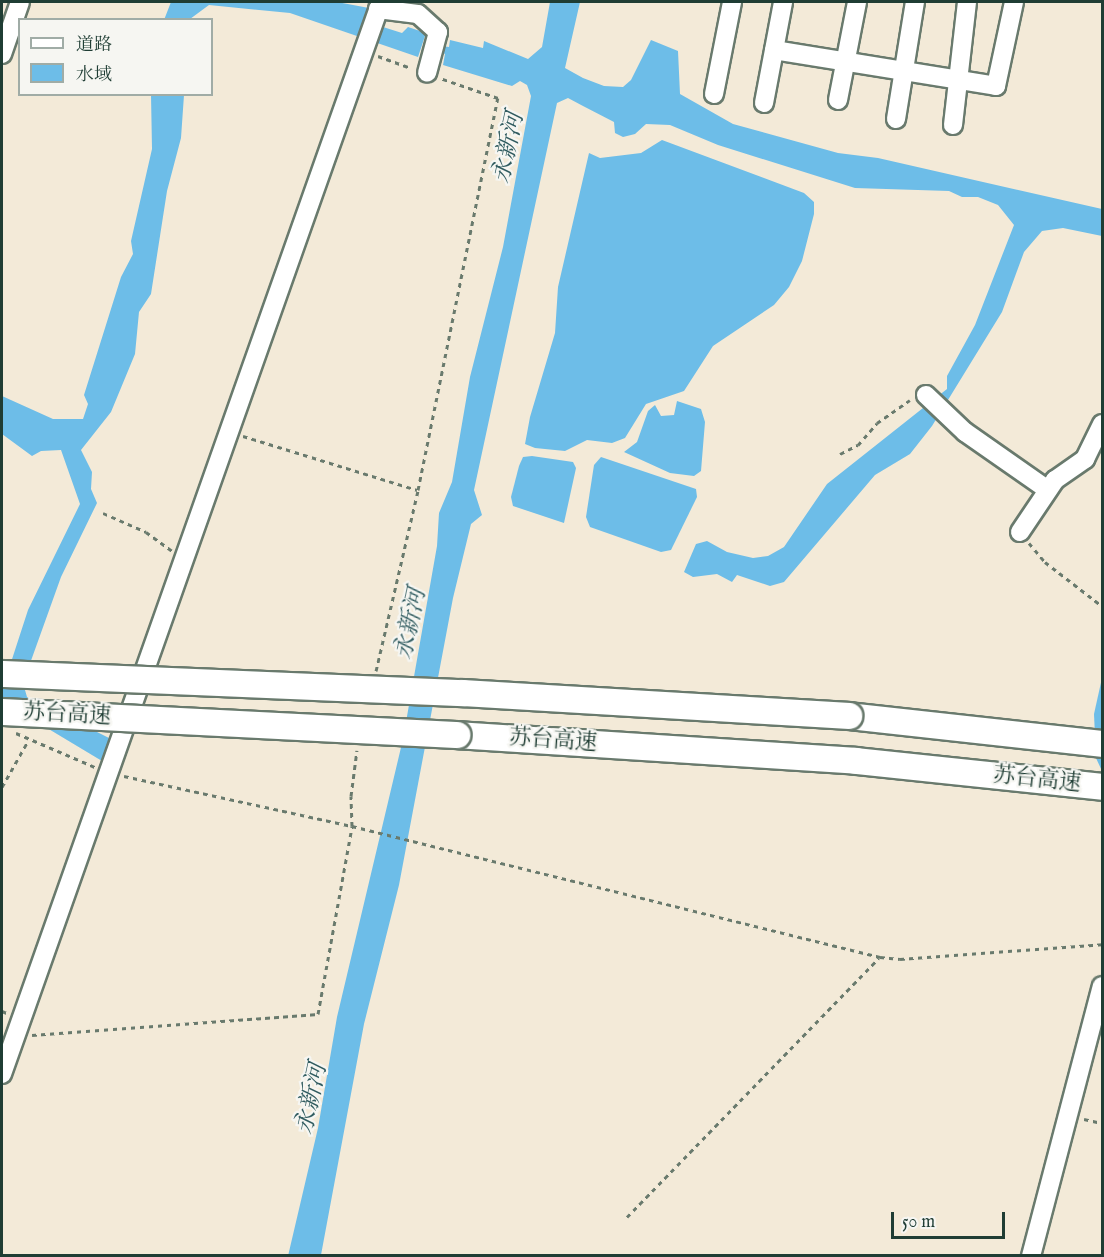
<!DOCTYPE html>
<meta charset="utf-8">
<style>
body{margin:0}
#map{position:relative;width:1104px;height:1257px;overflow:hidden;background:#f3ead8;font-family:"IM FELL English","Noto Serif SC",serif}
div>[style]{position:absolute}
.water>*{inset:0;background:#6dbde8}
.path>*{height:3px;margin-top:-1.5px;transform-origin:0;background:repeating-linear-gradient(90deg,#697a6d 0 4.5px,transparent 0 9px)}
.roads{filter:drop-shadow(2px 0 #697a6d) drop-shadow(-2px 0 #697a6d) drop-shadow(0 2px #697a6d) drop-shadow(0 -2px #697a6d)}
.minor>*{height:18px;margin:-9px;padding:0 9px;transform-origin:9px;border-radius:9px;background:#fff}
.highway>*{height:26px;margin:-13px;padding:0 13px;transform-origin:13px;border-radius:13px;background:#fff}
.bridges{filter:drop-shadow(2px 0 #697a6d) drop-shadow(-2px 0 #697a6d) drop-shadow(0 2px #697a6d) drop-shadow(0 -2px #697a6d)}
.highway-bridge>*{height:26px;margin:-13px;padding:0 13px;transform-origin:13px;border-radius:13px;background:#fff}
span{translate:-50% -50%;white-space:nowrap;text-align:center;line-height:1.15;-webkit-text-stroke:4.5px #f6f6f2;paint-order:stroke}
.street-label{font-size:22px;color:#1f3d34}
.water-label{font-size:24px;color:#325d61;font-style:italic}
.frame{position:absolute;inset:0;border:3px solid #1f3d34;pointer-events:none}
.legend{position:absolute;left:18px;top:18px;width:195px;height:78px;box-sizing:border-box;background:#f6f6f2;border:2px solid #a0aca6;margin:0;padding:8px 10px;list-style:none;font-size:18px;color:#1f3d34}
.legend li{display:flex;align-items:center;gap:12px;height:30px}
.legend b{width:30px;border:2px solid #a0aca6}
.scale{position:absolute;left:891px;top:1212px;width:114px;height:27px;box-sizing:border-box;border:3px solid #1f3d34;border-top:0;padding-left:8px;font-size:18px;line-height:21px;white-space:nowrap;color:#1f3d34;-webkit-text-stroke:4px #f6f6f2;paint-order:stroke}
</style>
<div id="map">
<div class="water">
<i style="clip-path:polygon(171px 2px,337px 2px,369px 8px,366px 19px,383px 27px,402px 33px,408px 27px,426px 33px,418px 57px,290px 13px,209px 5px,190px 19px,164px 20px)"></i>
<i style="clip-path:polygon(550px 2px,580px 2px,565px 68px,583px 78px,604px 86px,623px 87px,631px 80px,651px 40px,678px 51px,680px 94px,733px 124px,838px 153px,878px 158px,1102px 209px,1102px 236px,1063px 228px,1042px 231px,1024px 252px,1002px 312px,932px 426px,910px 454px,875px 475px,784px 582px,770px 586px,737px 575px,732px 582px,717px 574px,693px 577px,684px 572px,696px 544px,707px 541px,727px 552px,753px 558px,768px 556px,784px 547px,827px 484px,947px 389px,947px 376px,975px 325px,1014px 225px,998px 205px,978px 197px,962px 197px,949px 191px,855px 188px,718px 145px,670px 125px,646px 124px,635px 134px,623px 137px,615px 133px,614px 122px,583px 106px,568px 98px,557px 103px,474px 490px,482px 515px,471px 524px,453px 598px,399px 885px,364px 1024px,321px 1255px,288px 1256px,318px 1128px,337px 1017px,403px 739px,437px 546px,439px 513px,452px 482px,470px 377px,503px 247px,531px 96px,527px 85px,520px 81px,512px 86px,443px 65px,445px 54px,440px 52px,442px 46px,449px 47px,450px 40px,483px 48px,484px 41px,528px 59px,542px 47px)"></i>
<i style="clip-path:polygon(151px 95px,184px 95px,181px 138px,167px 191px,151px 294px,139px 312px,135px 354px,111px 412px,81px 450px,92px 472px,91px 489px,97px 503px,61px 577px,23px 683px,27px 697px,109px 738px,102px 761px,22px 713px,2px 705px,2px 690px,28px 610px,80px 504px,61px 450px,41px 451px,32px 456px,2px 434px,2px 396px,53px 419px,83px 419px,88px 404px,84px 395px,121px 277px,133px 254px,131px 241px,152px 149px)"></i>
<i style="clip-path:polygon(662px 140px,804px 193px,814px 202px,814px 214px,802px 261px,789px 287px,774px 305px,713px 346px,684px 391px,646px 404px,625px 438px,612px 443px,587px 440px,565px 451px,535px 448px,525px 444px,530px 417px,555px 333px,558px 287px,589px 153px,600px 158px,641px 153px)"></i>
<i style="clip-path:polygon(677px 401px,701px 409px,705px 422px,701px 471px,694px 476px,670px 473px,624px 452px,637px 442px,648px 411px,655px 405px,661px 416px,674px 415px)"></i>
<i style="clip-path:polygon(532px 456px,573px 462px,576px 468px,564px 523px,513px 506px,511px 497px,519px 466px,523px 457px)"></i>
<i style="clip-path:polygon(601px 457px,696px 489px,697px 497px,671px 550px,661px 552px,590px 527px,586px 517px,594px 465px)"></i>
<i style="clip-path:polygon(1102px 678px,1102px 771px,1096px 758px,1094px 714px)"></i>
</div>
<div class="path">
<i style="left:378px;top:56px;width:35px;rotate:20deg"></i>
<i style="left:243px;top:436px;width:182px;rotate:17.2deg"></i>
<i style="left:840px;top:454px;width:20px;rotate:-27deg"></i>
<i style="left:858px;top:445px;width:29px;rotate:-49deg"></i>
<i style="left:877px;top:423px;width:40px;rotate:-34.9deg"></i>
<i style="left:103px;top:513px;width:47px;rotate:23.8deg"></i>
<i style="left:146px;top:532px;width:32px;rotate:36deg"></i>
<i style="left:1029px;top:543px;width:25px;rotate:50deg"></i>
<i style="left:1045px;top:562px;width:72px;rotate:37.7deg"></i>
<i style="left:376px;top:671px;width:186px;rotate:-76.9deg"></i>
<i style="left:418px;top:490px;width:400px;rotate:-78.5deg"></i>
<i style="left:498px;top:98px;width:61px;rotate:-161deg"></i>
<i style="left:16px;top:733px;width:86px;rotate:23.3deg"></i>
<i style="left:124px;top:776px;width:233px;rotate:12.4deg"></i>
<i style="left:352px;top:826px;width:544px;rotate:13.93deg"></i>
<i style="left:880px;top:957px;width:20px;rotate:6deg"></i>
<i style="left:900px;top:959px;width:203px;rotate:-4.2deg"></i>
<i style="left:2px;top:787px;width:53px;rotate:-60.5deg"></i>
<i style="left:2px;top:1011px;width:8px;rotate:23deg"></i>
<i style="left:32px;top:1035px;width:287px;rotate:-4.2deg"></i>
<i style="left:318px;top:1014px;width:191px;rotate:-79.7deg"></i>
<i style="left:352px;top:826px;width:30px;rotate:-92deg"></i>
<i style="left:351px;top:796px;width:46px;rotate:-82.6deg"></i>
<i style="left:1084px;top:1119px;width:18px;rotate:13deg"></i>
<i style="left:627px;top:1217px;width:361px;rotate:-45.8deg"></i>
</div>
<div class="roads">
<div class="minor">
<i style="left:378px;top:9px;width:40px;rotate:7.1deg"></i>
<i style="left:418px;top:14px;width:27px;rotate:42deg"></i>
<i style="left:438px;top:32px;width:42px;rotate:105deg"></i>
<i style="left:774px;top:50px;width:225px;rotate:9.2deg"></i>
<i style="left:996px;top:86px;width:86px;rotate:-77.9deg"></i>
<i style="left:2px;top:54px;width:55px;rotate:-70.9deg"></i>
<i style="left:714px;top:94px;width:94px;rotate:-78.9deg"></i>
<i style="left:838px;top:100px;width:100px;rotate:-79deg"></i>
<i style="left:764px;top:103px;width:103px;rotate:-79.3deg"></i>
<i style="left:896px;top:119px;width:119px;rotate:-80.8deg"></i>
<i style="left:953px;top:125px;width:124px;rotate:-83.5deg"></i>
<i style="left:926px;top:395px;width:54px;rotate:43.5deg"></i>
<i style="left:965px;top:432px;width:101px;rotate:34.9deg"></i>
<i style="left:1020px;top:532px;width:63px;rotate:-56.1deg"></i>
<i style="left:1055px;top:480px;width:37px;rotate:-35deg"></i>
<i style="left:1085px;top:459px;width:39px;rotate:-64deg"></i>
<i style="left:2px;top:1074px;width:1137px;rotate:-70.53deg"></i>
<i style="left:1031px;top:1256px;width:279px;rotate:-75.3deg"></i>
</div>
<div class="highway">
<i style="left:849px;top:716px;width:255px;rotate:6.3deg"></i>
<i style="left:457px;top:735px;width:400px;rotate:3.7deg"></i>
<i style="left:856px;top:761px;width:247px;rotate:6deg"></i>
</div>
</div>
<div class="bridges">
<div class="highway-bridge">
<i style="left:2px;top:674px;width:461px;rotate:2.4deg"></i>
<i style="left:463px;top:693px;width:387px;rotate:3.4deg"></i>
<i style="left:2px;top:712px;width:456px;rotate:2.9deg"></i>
</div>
</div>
<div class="street-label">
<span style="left:67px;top:715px;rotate:3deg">苏台高速</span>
<span style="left:553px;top:741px;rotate:4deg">苏台高速</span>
<span style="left:1037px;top:780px;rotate:6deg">苏台高速</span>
</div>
<div class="water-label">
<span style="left:509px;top:148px;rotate:-78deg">永新河</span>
<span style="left:411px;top:624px;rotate:-78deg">永新河</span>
<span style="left:312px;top:1099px;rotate:-78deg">永新河</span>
</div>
<div class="frame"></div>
<ul class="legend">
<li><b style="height:8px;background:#fff"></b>道路</li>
<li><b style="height:16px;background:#6dbde8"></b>水域</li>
</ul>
<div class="scale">50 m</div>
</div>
